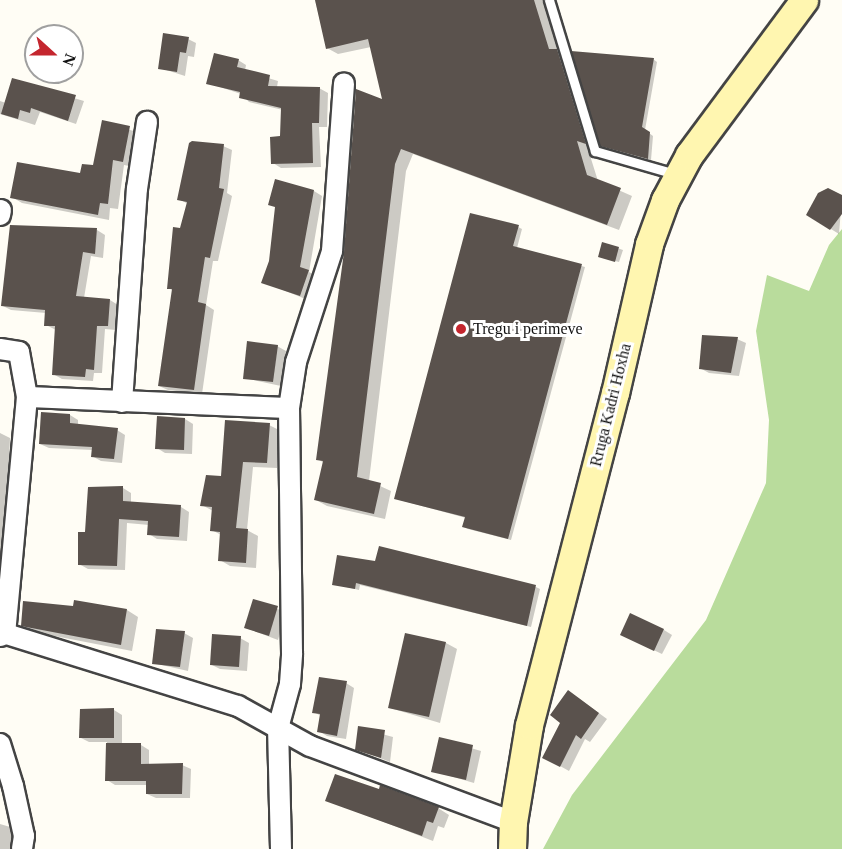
<!DOCTYPE html>
<style>
body{margin:0}
#map{position:relative;width:842px;height:849px;overflow:hidden;background:#fffdf5;font-family:"Times New Roman",serif}
div>[style]{position:absolute}
.forest>*{inset:0;background:#b9dc9c}
.shadow>*{inset:0;background:#0003}
.building>*{inset:0;background:#5a524d}
.roads{filter:drop-shadow(2px 0 #444) drop-shadow(-2px 0 #444) drop-shadow(0 2px #444) drop-shadow(0 -2px #444)}
.service>*{height:9px;margin:-4.5px;padding:0 4.5px;transform-origin:4.5px;border-radius:4.5px;background:#fff}
.minor>*{height:20px;margin:-10px;padding:0 10px;transform-origin:10px;border-radius:10px;background:#fff}
.secondary>*{height:27px;margin:-13.5px;padding:0 13.5px;transform-origin:13.5px;border-radius:13.5px;background:#fff6b0}
.dots>*{width:16px;height:16px;translate:-50% -50%;box-sizing:border-box;border:3px solid #fff;border-radius:50%}
span{translate:-50% -50%;white-space:nowrap;text-align:center;line-height:1.15;-webkit-text-stroke:6px #fff;paint-order:stroke}
.poi-label{font-size:16px;color:#111}
.left{translate:0 -50%;text-align:left}
.street-label{font-size:16px;color:#111}
.north{position:absolute;left:24px;top:24px;width:60px;height:60px;box-sizing:border-box;background:#fff;border:2px solid #a0a0a0;border-radius:50%;rotate:111deg;font-size:16px;font-weight:700;line-height:24px;text-align:center;color:#111}
.north::after{content:'';display:block;margin:auto;width:21px;height:27px;background:#c4262e;clip-path:polygon(50% 0,100% 100%,50% 72%,0 100%)}
</style>
<div id="map">
<div class="forest">
<i style="clip-path:polygon(842px 229px,842px 849px,543px 849px,572px 795px,706px 620px,766px 483px,769px 420px,756px 331px,767px 275px,809px 291px,829px 245px)"></i>
</div>
<div class="shadow">
<i style="clip-path:polygon(315px 0,543px 0,558px 52px,568px 58px,596px 149px,587px 146px,598px 181px,632px 196px,619px 230px,413px 154px,406px 171px,369px 481px,391px 491px,385px 519px,327px 506px,316px 500px,324px 463px,318px 459px,384px 101px,371px 47px,338px 54px,327px 48px)"></i>
<i style="clip-path:polygon(188px 39px,196px 43px,194px 57px,188px 56px,185px 76px,160px 68px)"></i>
<i style="clip-path:polygon(653px 59px,657px 62px,645px 130px,653px 136px,651px 160px,606px 147px)"></i>
<i style="clip-path:polygon(238px 60px,246px 65px,245px 71px,278px 81px,277px 87px,319px 88px,328px 93px,327px 127px,319px 127px,321px 167px,281px 168px,273px 163px,282px 138px,283px 110px,249px 102px,241px 94px,208px 83px)"></i>
<i style="clip-path:polygon(13px 80px,84px 101px,76px 124px,40px 112px,35px 125px,0 114px,0 101px,6px 103px)"></i>
<i style="clip-path:polygon(104px 122px,140px 133px,134px 167px,124px 165px,118px 209px,110px 208px,109px 220px,22px 203px,12px 197px,82px 175px,94px 167px)"></i>
<i style="clip-path:polygon(223px 146px,232px 150px,227px 193px,232px 196px,218px 261px,213px 261px,206px 305px,214px 310px,202px 394px,168px 390px,159px 386px,173px 291px,169px 288px,188px 204px,179px 199px)"></i>
<i style="clip-path:polygon(314px 191px,322px 196px,309px 272px,317px 276px,308px 300px,263px 282px,270px 261px,277px 208px)"></i>
<i style="clip-path:polygon(842px 197px,839px 234px,808px 215px)"></i>
<i style="clip-path:polygon(518px 227px,522px 229px,517px 248px,585px 267px,511px 540px,468px 529px,464px 527px,466px 518px,400px 500px)"></i>
<i style="clip-path:polygon(97px 230px,105px 235px,103px 258px,91px 256px,84px 298px,110px 300px,118px 305px,116px 330px,105px 329px,102px 373px,94px 373px,93px 381px,62px 379px,53px 374px,56px 330px,46px 325px,46px 313px,11px 310px,3px 306px)"></i>
<i style="clip-path:polygon(603px 243px,623px 250px,619px 262px,603px 258px)"></i>
<i style="clip-path:polygon(737px 339px,746px 343px,739px 376px,709px 373px,700px 368px)"></i>
<i style="clip-path:polygon(277px 346px,286px 351px,281px 386px,244px 378px)"></i>
<i style="clip-path:polygon(70px 415px,78px 420px,78px 426px,117px 430px,125px 435px,122px 463px,101px 461px,92px 456px,93px 450px,49px 448px,40px 444px)"></i>
<i style="clip-path:polygon(185px 419px,193px 424px,192px 454px,165px 453px,157px 448px)"></i>
<i style="clip-path:polygon(269px 425px,279px 430px,277px 468px,253px 467px,247px 530px,258px 536px,256px 568px,230px 566px,220px 560px,221px 535px,212px 530px,213px 511px,202px 505px)"></i>
<i style="clip-path:polygon(0 433px,10px 438px,8px 481px,15px 485px,0 562px)"></i>
<i style="clip-path:polygon(123px 488px,131px 493px,131px 503px,181px 507px,189px 512px,187px 541px,157px 539px,149px 534px,149px 525px,127px 523px,125px 570px,88px 569px,79px 564px,87px 534px)"></i>
<i style="clip-path:polygon(380px 548px,536px 587px,540px 589px,531px 627px,360px 585px,359px 590px,334px 584px,377px 563px)"></i>
<i style="clip-path:polygon(254px 601px,286px 612px,278px 640px,246px 628px)"></i>
<i style="clip-path:polygon(75px 602px,127px 610px,138px 617px,132px 651px,34px 632px,22px 625px,74px 608px)"></i>
<i style="clip-path:polygon(664px 630px,672px 635px,662px 654px,630px 639px)"></i>
<i style="clip-path:polygon(184px 633px,193px 638px,188px 671px,153px 663px)"></i>
<i style="clip-path:polygon(406px 635px,446px 643px,457px 649px,440px 723px,390px 708px)"></i>
<i style="clip-path:polygon(240px 638px,249px 643px,247px 671px,220px 669px,212px 665px)"></i>
<i style="clip-path:polygon(346px 683px,354px 688px,346px 739px,327px 736px,319px 731px,321px 716px,314px 712px)"></i>
<i style="clip-path:polygon(577px 697px,607px 719px,590px 742px,585px 739px,569px 771px,544px 757px)"></i>
<i style="clip-path:polygon(114px 710px,122px 715px,122px 745px,141px 745px,149px 750px,149px 765px,182px 765px,191px 769px,190px 798px,156px 798px,147px 794px,148px 785px,115px 785px,107px 780px,107px 742px,89px 742px,81px 738px,82px 711px)"></i>
<i style="clip-path:polygon(360px 728px,393px 737px,390px 762px,357px 749px)"></i>
<i style="clip-path:polygon(440px 739px,481px 751px,474px 783px,433px 771px)"></i>
<i style="clip-path:polygon(327px 800px,438px 808px,449px 815px,444px 828px,438px 826px,433px 841px)"></i>
<i style="clip-path:polygon(0 824px,17px 829px,18px 849px,0 849px)"></i>
</div>
<div class="building">
<i style="clip-path:polygon(315px 0,534px 0,549px 49px,557px 49px,586px 144px,577px 141px,587px 175px,621px 188px,607px 225px,401px 149px,395px 164px,357px 477px,381px 483px,374px 514px,314px 500px,323px 461px,316px 460px,344px 252px,356px 89px,382px 99px,368px 39px,326px 49px)"></i>
<i style="clip-path:polygon(163px 33px,189px 37px,186px 53px,180px 52px,177px 72px,158px 69px)"></i>
<i style="clip-path:polygon(571px 51px,654px 58px,642px 127px,650px 132px,648px 159px,600px 146px)"></i>
<i style="clip-path:polygon(214px 53px,239px 59px,237px 67px,270px 75px,268px 86px,320px 87px,319px 123px,312px 123px,313px 163px,271px 164px,270px 137px,280px 136px,281px 108px,239px 98px,240px 92px,206px 84px)"></i>
<i style="clip-path:polygon(12px 78px,76px 95px,68px 121px,31px 108px,30px 113px,20px 110px,18px 119px,1px 114px)"></i>
<i style="clip-path:polygon(102px 120px,130px 126px,123px 162px,113px 160px,108px 204px,100px 203px,98px 215px,10px 198px,17px 162px,80px 173px,82px 164px,93px 165px)"></i>
<i style="clip-path:polygon(192px 141px,224px 144px,219px 188px,224px 189px,210px 258px,205px 257px,198px 302px,206px 304px,194px 390px,158px 386px,172px 289px,167px 289px,173px 227px,180px 228px,187px 202px,177px 200px,189px 143px)"></i>
<i style="clip-path:polygon(275px 179px,314px 190px,300px 267px,309px 270px,300px 296px,261px 283px,269px 261px,275px 207px,268px 205px)"></i>
<i style="clip-path:polygon(828px 188px,842px 195px,842px 214px,830px 230px,806px 215px,818px 193px)"></i>
<i style="clip-path:polygon(470px 213px,519px 225px,513px 246px,582px 264px,508px 539px,462px 527px,465px 517px,394px 499px)"></i>
<i style="clip-path:polygon(10px 225px,97px 228px,95px 254px,83px 252px,76px 296px,110px 299px,108px 326px,97px 326px,94px 370px,86px 369px,85px 377px,52px 375px,55px 326px,44px 326px,45px 310px,1px 306px)"></i>
<i style="clip-path:polygon(602px 242px,619px 247px,615px 262px,598px 257px)"></i>
<i style="clip-path:polygon(702px 335px,738px 337px,731px 373px,699px 369px)"></i>
<i style="clip-path:polygon(247px 341px,278px 345px,273px 382px,243px 379px)"></i>
<i style="clip-path:polygon(41px 412px,70px 414px,70px 423px,118px 428px,114px 459px,91px 457px,92px 447px,39px 444px)"></i>
<i style="clip-path:polygon(157px 416px,185px 418px,184px 450px,155px 449px)"></i>
<i style="clip-path:polygon(225px 420px,270px 423px,267px 463px,243px 462px,236px 528px,248px 529px,246px 563px,218px 561px,220px 532px,210px 531px,212px 507px,200px 506px,206px 475px,221px 476px)"></i>
<i style="clip-path:polygon(123px 486px,123px 501px,181px 505px,179px 537px,147px 535px,148px 521px,119px 519px,117px 566px,78px 565px,78px 532px,85px 532px,88px 487px)"></i>
<i style="clip-path:polygon(379px 546px,536px 585px,527px 626px,356px 583px,355px 589px,332px 585px,337px 555px,375px 561px)"></i>
<i style="clip-path:polygon(253px 599px,278px 606px,269px 636px,244px 628px)"></i>
<i style="clip-path:polygon(74px 600px,127px 609px,121px 645px,21px 626px,23px 601px,73px 606px)"></i>
<i style="clip-path:polygon(630px 613px,664px 629px,654px 651px,620px 635px)"></i>
<i style="clip-path:polygon(156px 629px,185px 631px,180px 667px,152px 664px)"></i>
<i style="clip-path:polygon(405px 633px,446px 642px,429px 717px,388px 708px)"></i>
<i style="clip-path:polygon(212px 634px,241px 636px,239px 667px,210px 665px)"></i>
<i style="clip-path:polygon(319px 677px,347px 681px,337px 736px,317px 732px,320px 714px,312px 713px)"></i>
<i style="clip-path:polygon(568px 690px,599px 713px,581px 739px,576px 735px,560px 767px,542px 758px,560px 723px,550px 715px)"></i>
<i style="clip-path:polygon(114px 708px,114px 738px,79px 738px,80px 709px)"></i>
<i style="clip-path:polygon(358px 726px,385px 730px,381px 758px,355px 750px)"></i>
<i style="clip-path:polygon(439px 737px,473px 745px,466px 780px,431px 772px)"></i>
<i style="clip-path:polygon(106px 743px,141px 743px,141px 764px,183px 763px,182px 794px,146px 794px,146px 781px,105px 781px)"></i>
<i style="clip-path:polygon(335px 774px,379px 789px,380px 785px,439px 807px,433px 823px,427px 821px,422px 836px,325px 801px)"></i>
</div>
<div class="roads">
<div class="service">
<i style="left:549px;top:0;width:158px;rotate:73.1deg"></i>
<i style="left:595px;top:151px;width:83px;rotate:16deg"></i>
</div>
<div class="minor">
<i style="left:0;top:215px;width:5px;rotate:-79deg"></i>
<i style="left:0;top:349px;width:19px;rotate:9deg"></i>
<i style="left:19px;top:352px;width:46px;rotate:79.9deg"></i>
<i style="left:27px;top:397px;width:238px;rotate:95.3deg"></i>
<i style="left:5px;top:634px;width:5px;rotate:158deg"></i>
<i style="left:27px;top:397px;width:262px;rotate:2.4deg"></i>
<i style="left:122px;top:402px;width:214px;rotate:-86deg"></i>
<i style="left:137px;top:189px;width:68px;rotate:-81.5deg"></i>
<i style="left:0;top:632px;width:249px;rotate:17.3deg"></i>
<i style="left:238px;top:706px;width:82px;rotate:29.1deg"></i>
<i style="left:310px;top:746px;width:217px;rotate:20.5deg"></i>
<i style="left:0;top:744px;width:44px;rotate:72.8deg"></i>
<i style="left:13px;top:786px;width:51px;rotate:77.6deg"></i>
<i style="left:24px;top:836px;width:13px;rotate:99deg"></i>
<i style="left:281px;top:849px;width:121px;rotate:-91.4deg"></i>
<i style="left:278px;top:728px;width:46px;rotate:-74.7deg"></i>
<i style="left:290px;top:684px;width:31px;rotate:-86deg"></i>
<i style="left:292px;top:653px;width:245px;rotate:-90.7deg"></i>
<i style="left:289px;top:408px;width:47px;rotate:-81.3deg"></i>
<i style="left:296px;top:362px;width:117px;rotate:-72deg"></i>
<i style="left:332px;top:251px;width:168px;rotate:-85.9deg"></i>
</div>
<div class="secondary">
<i style="left:512px;top:849px;width:27px;rotate:-88deg"></i>
<i style="left:513px;top:822px;width:98px;rotate:-80.6deg"></i>
<i style="left:529px;top:725px;width:343px;rotate:-75.5deg"></i>
<i style="left:615px;top:393px;width:153px;rotate:-77.1deg"></i>
<i style="left:649px;top:244px;width:47px;rotate:-70deg"></i>
<i style="left:665px;top:200px;width:51px;rotate:-61.9deg"></i>
<i style="left:689px;top:155px;width:193px;rotate:-53.4deg"></i>
</div>
</div>
<div class="dots">
<i style="left:461px;top:329px;background:#c4262e"></i>
</div>
<div class="poi-label">
<span class="left" style="left:473px;top:329px">Tregu i perimeve</span>
</div>
<div class="street-label">
<span style="left:611px;top:405px;rotate:-76deg">Rruga Kadri Hoxha</span>
</div>
<div class="north">N</div>
</div>
